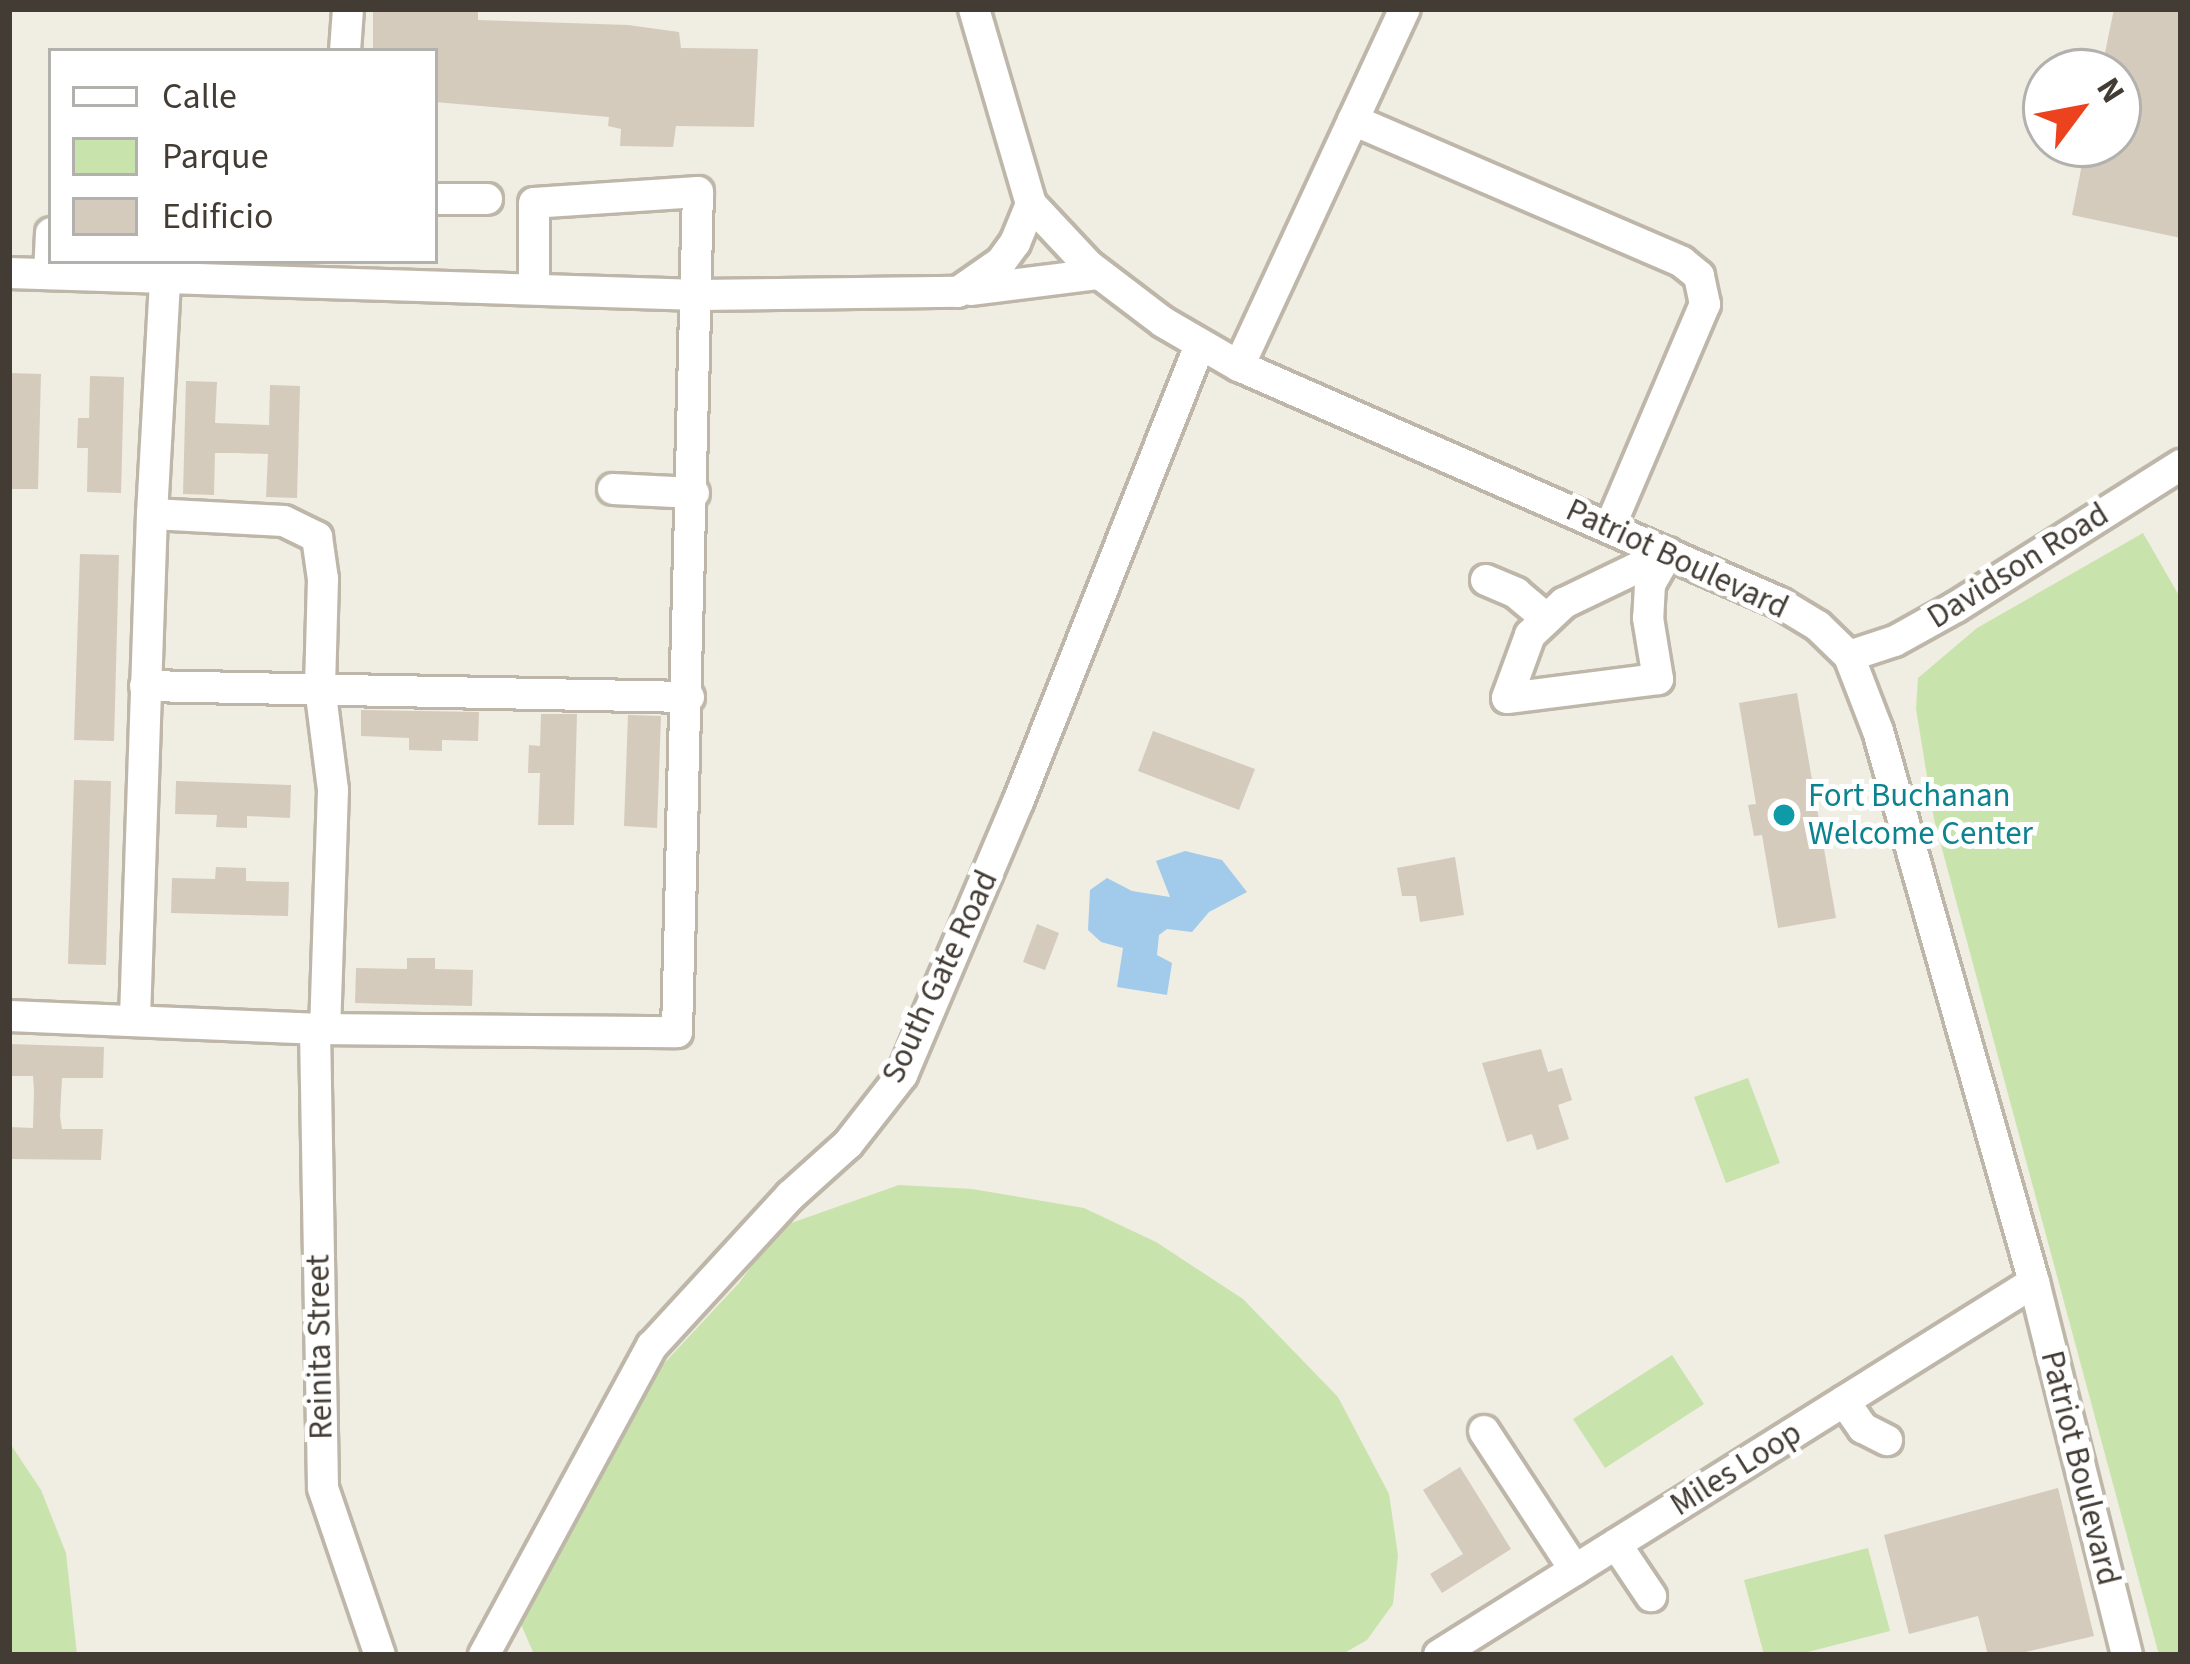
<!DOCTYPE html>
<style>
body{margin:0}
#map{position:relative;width:2190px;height:1664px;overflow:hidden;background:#f0ede3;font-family:"Source Sans 3",sans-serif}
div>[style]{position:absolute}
.green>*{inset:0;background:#c9e3ad}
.water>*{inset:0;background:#a2cbeb}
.building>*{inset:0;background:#d4cbbc}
.roads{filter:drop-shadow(3px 0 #beb7a9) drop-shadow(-3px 0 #beb7a9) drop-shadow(0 3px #beb7a9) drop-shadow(0 -3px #beb7a9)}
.minor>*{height:30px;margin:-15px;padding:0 15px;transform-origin:15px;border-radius:15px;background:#fff}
.dots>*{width:33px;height:33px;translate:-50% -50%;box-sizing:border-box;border:6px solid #fff;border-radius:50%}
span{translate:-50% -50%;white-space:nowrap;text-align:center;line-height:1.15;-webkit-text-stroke:10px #fff;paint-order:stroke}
.street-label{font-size:33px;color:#423c34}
.culture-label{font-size:33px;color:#0d838f}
.left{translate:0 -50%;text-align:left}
.frame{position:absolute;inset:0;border:12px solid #423c34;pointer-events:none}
.legend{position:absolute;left:48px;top:48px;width:390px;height:216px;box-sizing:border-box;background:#fff;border:3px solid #b3b1ae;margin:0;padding:15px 21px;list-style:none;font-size:36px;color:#423c34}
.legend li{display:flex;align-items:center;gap:24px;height:60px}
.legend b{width:60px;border:3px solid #b3b1ae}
.north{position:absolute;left:2022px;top:48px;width:120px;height:120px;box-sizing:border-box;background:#fff;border:3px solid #b3b1ae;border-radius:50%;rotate:58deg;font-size:33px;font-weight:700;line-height:48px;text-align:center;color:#423c34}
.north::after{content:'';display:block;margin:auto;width:42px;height:54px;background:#ec421e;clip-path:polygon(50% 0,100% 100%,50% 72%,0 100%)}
</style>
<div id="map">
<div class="green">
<i style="clip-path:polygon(2143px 533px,2181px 599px,2181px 1655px,2159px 1655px,1934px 819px,1916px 709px,1918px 678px,1977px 628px)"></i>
<i style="clip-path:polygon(1748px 1078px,1780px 1163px,1726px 1183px,1694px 1097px)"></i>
<i style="clip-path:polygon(899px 1185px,972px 1189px,1084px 1208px,1156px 1242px,1243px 1299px,1338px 1397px,1389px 1494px,1398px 1555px,1393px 1604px,1367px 1640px,1341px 1655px,533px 1652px,517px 1615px,655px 1373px,739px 1283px,780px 1227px)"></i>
<i style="clip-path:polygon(1672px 1355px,1704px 1404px,1605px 1468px,1573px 1419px)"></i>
<i style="clip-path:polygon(9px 1442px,41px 1490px,66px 1553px,77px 1655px,9px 1655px)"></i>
<i style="clip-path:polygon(1868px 1548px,1890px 1631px,1796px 1655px,1764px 1655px,1744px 1580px)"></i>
</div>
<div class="water">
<i style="clip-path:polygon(1185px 851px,1222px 860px,1247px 892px,1209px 912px,1192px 932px,1167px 929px,1159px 935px,1157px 955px,1172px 963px,1167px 995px,1117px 987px,1123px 948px,1101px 942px,1088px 930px,1090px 890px,1107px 878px,1132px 891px,1170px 897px,1156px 861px)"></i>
</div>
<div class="building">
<i style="clip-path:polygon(373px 9px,478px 9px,478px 20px,628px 25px,679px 32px,681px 48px,758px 49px,754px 127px,676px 126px,673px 147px,620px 146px,621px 129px,608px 126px,609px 117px,435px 102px,435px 51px,373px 51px)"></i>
<i style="clip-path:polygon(2114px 9px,2181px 9px,2181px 238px,2072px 215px,2086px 144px,2118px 144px,2118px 72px,2101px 72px)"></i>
<i style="clip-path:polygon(9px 373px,41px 374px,38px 489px,9px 489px)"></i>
<i style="clip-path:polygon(90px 376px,124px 377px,121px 493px,87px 492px,88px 448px,77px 448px,78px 418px,89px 418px)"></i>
<i style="clip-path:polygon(186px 381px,217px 382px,215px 423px,269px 425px,270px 385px,300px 386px,297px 498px,266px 497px,268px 454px,236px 453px,215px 453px,214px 495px,183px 494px)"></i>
<i style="clip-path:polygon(80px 554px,119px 555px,114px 741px,74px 740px)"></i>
<i style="clip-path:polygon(1797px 693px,1836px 918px,1778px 928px,1762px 835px,1754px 836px,1748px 805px,1756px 804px,1739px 703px)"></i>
<i style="clip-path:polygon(361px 710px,479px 712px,478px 741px,442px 740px,442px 751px,409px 750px,409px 738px,361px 736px)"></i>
<i style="clip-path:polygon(541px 714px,577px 714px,574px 825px,538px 825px,540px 773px,528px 773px,529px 745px,540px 746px)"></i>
<i style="clip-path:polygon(628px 715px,661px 716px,657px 828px,624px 826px)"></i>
<i style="clip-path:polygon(1153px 731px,1255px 769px,1239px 810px,1138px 771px)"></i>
<i style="clip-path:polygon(74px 780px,111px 781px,106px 965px,68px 964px)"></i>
<i style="clip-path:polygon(176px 781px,291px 785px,290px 818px,247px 816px,247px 828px,216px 827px,217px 815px,175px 814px)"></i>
<i style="clip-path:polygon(1455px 857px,1464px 915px,1420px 922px,1416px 896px,1402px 896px,1397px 868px)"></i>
<i style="clip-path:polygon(216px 867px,246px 868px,246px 881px,289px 882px,288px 916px,171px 913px,172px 878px,215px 879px)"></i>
<i style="clip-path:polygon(1037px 924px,1059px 933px,1045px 970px,1023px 962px)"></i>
<i style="clip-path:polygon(407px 958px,435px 958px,435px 969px,473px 970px,472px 1006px,355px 1003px,356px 968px,407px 969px)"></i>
<i style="clip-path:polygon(9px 1044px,104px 1047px,103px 1078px,62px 1078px,60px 1116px,62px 1129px,103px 1129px,101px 1160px,9px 1159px,9px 1127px,33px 1128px,34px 1090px,33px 1076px,9px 1076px)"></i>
<i style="clip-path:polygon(1541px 1049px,1548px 1072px,1562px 1068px,1572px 1100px,1558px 1105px,1569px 1139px,1537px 1150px,1532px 1134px,1507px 1142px,1482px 1063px)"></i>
<i style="clip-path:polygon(1460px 1467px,1511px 1549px,1442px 1593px,1430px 1574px,1463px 1554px,1423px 1490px)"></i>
<i style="clip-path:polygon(2058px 1488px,2094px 1636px,2013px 1655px,1988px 1655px,1978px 1616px,1909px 1634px,1884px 1535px)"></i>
</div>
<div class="roads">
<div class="minor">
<i style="left:974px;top:9px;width:203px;rotate:73.7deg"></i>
<i style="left:1031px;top:204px;width:83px;rotate:46.9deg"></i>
<i style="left:1088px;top:265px;width:94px;rotate:37.2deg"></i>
<i style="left:1163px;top:322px;width:88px;rotate:30.1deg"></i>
<i style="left:1239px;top:366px;width:591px;rotate:23.66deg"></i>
<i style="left:1780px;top:603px;width:44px;rotate:31.2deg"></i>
<i style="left:1818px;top:626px;width:43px;rotate:44.1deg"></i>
<i style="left:1849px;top:656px;width:80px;rotate:68.9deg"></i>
<i style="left:1878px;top:731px;width:573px;rotate:74.19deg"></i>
<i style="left:2034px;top:1282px;width:384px;rotate:76deg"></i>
<i style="left:345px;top:51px;width:42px;rotate:-85.9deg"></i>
<i style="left:1353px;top:120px;width:358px;rotate:23.3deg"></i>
<i style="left:1682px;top:262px;width:22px;rotate:39deg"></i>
<i style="left:1699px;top:276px;width:29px;rotate:78deg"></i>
<i style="left:1705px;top:304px;width:242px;rotate:113.1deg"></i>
<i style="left:435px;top:199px;width:52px"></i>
<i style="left:9px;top:273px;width:690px;rotate:1.83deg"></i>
<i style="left:699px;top:295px;width:259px;rotate:-0.7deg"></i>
<i style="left:958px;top:292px;width:52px;rotate:-34.9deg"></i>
<i style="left:1001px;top:262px;width:24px;rotate:-54deg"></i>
<i style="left:1015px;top:243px;width:42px;rotate:-67.7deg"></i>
<i style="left:49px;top:274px;width:41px;rotate:-87.2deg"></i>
<i style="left:970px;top:290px;width:130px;rotate:-7.1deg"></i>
<i style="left:1239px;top:366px;width:394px;rotate:-65.1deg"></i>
<i style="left:613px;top:489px;width:81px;rotate:2.8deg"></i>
<i style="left:152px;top:514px;width:132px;rotate:3deg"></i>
<i style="left:284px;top:521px;width:37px;rotate:26deg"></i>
<i style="left:317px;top:537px;width:42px;rotate:81.9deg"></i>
<i style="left:323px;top:579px;width:108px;rotate:91.6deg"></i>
<i style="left:320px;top:687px;width:104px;rotate:82.8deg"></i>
<i style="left:333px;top:790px;width:239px;rotate:91.9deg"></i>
<i style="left:1668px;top:553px;width:36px;rotate:120deg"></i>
<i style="left:1650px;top:584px;width:34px;rotate:93deg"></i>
<i style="left:1648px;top:618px;width:62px;rotate:80.7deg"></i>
<i style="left:1658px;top:679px;width:152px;rotate:172.8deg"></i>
<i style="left:1507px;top:698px;width:67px;rotate:-69.9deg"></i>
<i style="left:1530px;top:635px;width:47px;rotate:-43.3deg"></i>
<i style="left:1564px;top:603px;width:115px;rotate:-25.7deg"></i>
<i style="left:1486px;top:580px;width:33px;rotate:23deg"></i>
<i style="left:1516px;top:593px;width:40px;rotate:40deg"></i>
<i style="left:1849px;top:656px;width:48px;rotate:-18.1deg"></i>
<i style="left:1895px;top:641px;width:70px;rotate:-29.1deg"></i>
<i style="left:1956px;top:607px;width:266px;rotate:-32.3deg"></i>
<i style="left:145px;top:686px;width:544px;rotate:1.16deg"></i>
<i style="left:9px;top:1016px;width:306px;rotate:2.4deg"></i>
<i style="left:315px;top:1029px;width:362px;rotate:0.5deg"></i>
<i style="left:677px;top:1032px;width:840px;rotate:-88.57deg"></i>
<i style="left:698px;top:192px;width:164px;rotate:176.2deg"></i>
<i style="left:534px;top:203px;width:83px;rotate:90deg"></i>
<i style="left:135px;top:1018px;width:504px;rotate:-88.07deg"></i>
<i style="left:152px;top:514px;width:235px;rotate:-86.8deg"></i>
<i style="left:165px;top:279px;width:16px;rotate:-68deg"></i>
<i style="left:315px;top:1029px;width:459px;rotate:89deg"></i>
<i style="left:323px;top:1488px;width:176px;rotate:71.2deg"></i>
<i style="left:1844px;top:1401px;width:33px;rotate:55deg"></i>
<i style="left:1863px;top:1428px;width:27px;rotate:27deg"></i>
<i style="left:1484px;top:1431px;width:166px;rotate:56.8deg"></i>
<i style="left:1616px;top:1544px;width:63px;rotate:56.1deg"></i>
<i style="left:484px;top:1655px;width:352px;rotate:-61.5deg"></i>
<i style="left:652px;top:1346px;width:204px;rotate:-47.4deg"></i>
<i style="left:790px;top:1196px;width:78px;rotate:-41.9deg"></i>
<i style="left:848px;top:1144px;width:88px;rotate:-52deg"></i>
<i style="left:902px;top:1075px;width:297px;rotate:-67deg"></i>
<i style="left:1018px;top:802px;width:490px;rotate:-68.3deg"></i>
<i style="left:1439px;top:1655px;width:702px;rotate:-32.08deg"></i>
</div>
</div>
<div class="dots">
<i style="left:1784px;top:815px;background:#0f9aa8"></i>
</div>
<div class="street-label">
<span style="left:1677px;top:559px;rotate:25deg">Patriot Boulevard</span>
<span style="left:2018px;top:566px;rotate:-32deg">Davidson Road</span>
<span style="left:940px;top:977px;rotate:-65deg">South Gate Road</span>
<span style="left:320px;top:1347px;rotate:-91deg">Reinita Street</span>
<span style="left:2080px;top:1468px;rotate:76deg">Patriot Boulevard</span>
<span style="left:1736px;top:1469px;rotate:-32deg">Miles Loop</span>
</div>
<div class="culture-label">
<span class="left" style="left:1808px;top:815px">Fort Buchanan<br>Welcome Center</span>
</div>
<div class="frame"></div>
<ul class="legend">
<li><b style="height:15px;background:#fff"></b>Calle</li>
<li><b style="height:33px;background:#c9e3ad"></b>Parque</li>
<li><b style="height:33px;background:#d4cbbc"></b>Edificio</li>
</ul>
<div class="north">N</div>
</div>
